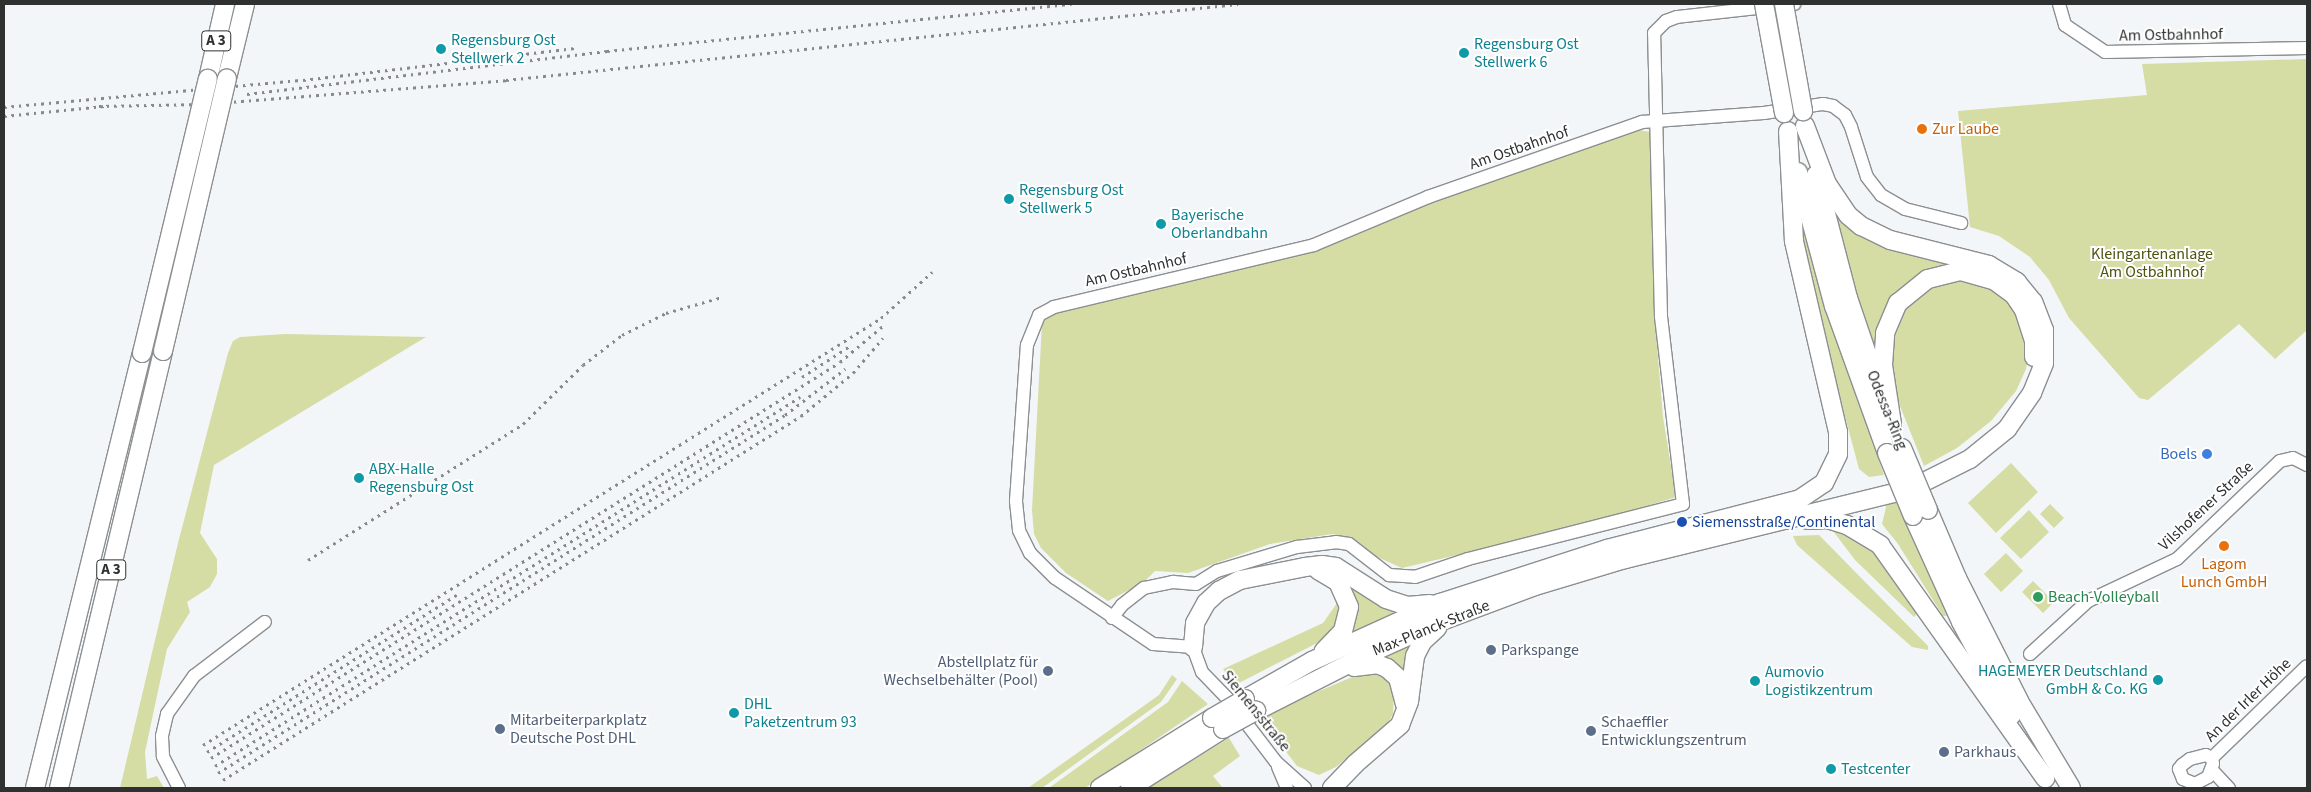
<!DOCTYPE html>
<meta charset="utf-8">
<style>
body{margin:0}
#map{position:relative;width:2311px;height:792px;overflow:hidden;background:#f3f6f8;font-family:"Source Sans 3",sans-serif}
div>[style]{position:absolute}
.green>*{inset:0;background:#d5dca4}
.roads{filter:drop-shadow(1px 0 #8c8f91) drop-shadow(-1px 0 #8c8f91) drop-shadow(0 1px #8c8f91) drop-shadow(0 -1px #8c8f91)}
.minor>*{height:12px;margin:-6px;padding:0 6px;transform-origin:6px;border-radius:6px;background:#fff}
.highway>*{height:18px;margin:-9px;padding:0 9px;transform-origin:9px;border-radius:9px;background:#fff}
.rail>*{height:3px;margin-top:-1.5px;transform-origin:0;background:repeating-linear-gradient(90deg,#87898a 0 2.5px,transparent 0 7.5px)}
.bridges{filter:drop-shadow(1px 0 #8c8f91) drop-shadow(-1px 0 #8c8f91) drop-shadow(0 1px #8c8f91) drop-shadow(0 -1px #8c8f91)}
.highway-bridge>*{height:18px;margin:-9px;padding:0 9px;transform-origin:9px;border-radius:9px;background:#fff}
.dots>*{width:14px;height:14px;translate:-50% -50%;box-sizing:border-box;border:2px solid #fff;border-radius:50%}
span{translate:-50% -50%;white-space:nowrap;text-align:center;line-height:1.15;-webkit-text-stroke:4px #fff;paint-order:stroke}
.shield-label span{padding:1px 4px;background:#fff;border:1px solid;border-radius:4px;-webkit-text-stroke-width:0}
.shield-label{font-size:15px;color:#2f3030;font-weight:700}
.street-label{font-size:16px;color:#2f3030}
.culture-label{font-size:16px;color:#0d838f}
.left{translate:0 -50%;text-align:left}
.right{translate:-100% -50%;text-align:right}
.food-label{font-size:16px;color:#c56008}
.park-label{font-size:16px;color:#4f530f}
.shop-label{font-size:16px;color:#366cbe}
.transit-label{font-size:16px;color:#164399}
.leisure-label{font-size:16px;color:#27864d}
.service-label{font-size:16px;color:#4e5e75}
.frame{position:absolute;inset:0;border:5px solid #2f3030;pointer-events:none}
</style>
<div id="map">
<div class="green">
<i style="clip-path:polygon(2307px 59px,2307px 330px,2275px 359px,2239px 324px,2148px 400px,2139px 398px,2069px 318px,2049px 280px,2030px 257px,1999px 236px,1970px 227px,1958px 111px,2147px 95px,2142px 64px)"></i>
<i style="clip-path:polygon(1639px 130px,1650px 132px,1656px 333px,1663px 417px,1676px 497px,1592px 523px,1402px 568px,1375px 556px,1354px 539px,1332px 534px,1270px 544px,1188px 573px,1155px 571px,1144px 582px,1108px 601px,1066px 573px,1041px 548px,1034px 534px,1032px 510px,1042px 323px,1051px 315px,1066px 308px,1329px 246px,1427px 203px)"></i>
<i style="clip-path:polygon(1836px 208px,1842px 215px,1972px 264px,1927px 274px,1877px 350px,1873px 351px,1831px 210px)"></i>
<i style="clip-path:polygon(1806px 232px,1831px 319px,1884px 475px,1869px 477px,1859px 469px,1805px 266px,1800px 235px)"></i>
<i style="clip-path:polygon(1968px 277px,2004px 293px,2025px 324px,2028px 358px,2026px 369px,2016px 391px,1991px 421px,1957px 448px,1924px 466px,1894px 391px,1887px 357px,1901px 310px,1929px 284px)"></i>
<i style="clip-path:polygon(285px 334px,426px 337px,214px 465px,200px 533px,217px 559px,217px 574px,210px 587px,187px 602px,190px 612px,167px 649px,145px 752px,147px 779px,157px 776px,164px 788px,120px 788px,178px 543px,228px 353px,233px 341px,240px 337px)"></i>
<i style="clip-path:polygon(2011px 463px,2038px 492px,1996px 533px,1968px 503px)"></i>
<i style="clip-path:polygon(1895px 499px,1949px 616px,1943px 616px,1898px 544px,1882px 524px,1887px 503px)"></i>
<i style="clip-path:polygon(2050px 504px,2064px 518px,2054px 528px,2040px 514px)"></i>
<i style="clip-path:polygon(2029px 510px,2049px 532px,2021px 559px,2000px 538px)"></i>
<i style="clip-path:polygon(1827px 523px,1865px 542px,1880px 556px,1921px 610px,1914px 617px,1855px 560px)"></i>
<i style="clip-path:polygon(1819px 535px,1928px 646px,1928px 650px,1912px 647px,1797px 545px,1793px 536px)"></i>
<i style="clip-path:polygon(2006px 553px,2023px 571px,2001px 592px,1984px 574px)"></i>
<i style="clip-path:polygon(1338px 574px,1400px 611px,1349px 634px)"></i>
<i style="clip-path:polygon(2033px 581px,2054px 602px,2043px 613px,2022px 592px)"></i>
<i style="clip-path:polygon(1342px 596px,1343px 616px,1327px 638px,1235px 685px,1223px 669px,1323px 623px)"></i>
<i style="clip-path:polygon(1414px 643px,1408px 676px,1380px 658px)"></i>
<i style="clip-path:polygon(1371px 669px,1388px 678px,1394px 688px,1393px 714px,1387px 724px,1336px 767px,1319px 775px,1297px 766px,1262px 720px,1284px 706px)"></i>
<i style="clip-path:polygon(1172px 675px,1177px 679px,1161px 702px,1042px 788px,1028px 788px,1159px 695px)"></i>
<i style="clip-path:polygon(1182px 681px,1208px 704px,1085px 788px,1049px 788px,1168px 702px)"></i>
<i style="clip-path:polygon(1229px 738px,1240px 756px,1213px 776px,1223px 788px,1148px 788px)"></i>
</div>
<div class="roads">
<div class="minor">
<i style="left:2059px;top:4px;width:22px;rotate:74deg"></i>
<i style="left:2065px;top:25px;width:48px;rotate:34deg"></i>
<i style="left:2105px;top:52px;width:202px;rotate:-1.1deg"></i>
<i style="left:1112px;top:618px;width:16px;rotate:-52deg"></i>
<i style="left:1122px;top:605px;width:28px;rotate:-38deg"></i>
<i style="left:1144px;top:588px;width:30px;rotate:-12deg"></i>
<i style="left:1173px;top:582px;width:23px;rotate:5deg"></i>
<i style="left:1196px;top:584px;width:25px;rotate:-32deg"></i>
<i style="left:1217px;top:571px;width:84px;rotate:-16.7deg"></i>
<i style="left:1297px;top:547px;width:39px;rotate:-7deg"></i>
<i style="left:1336px;top:542px;width:13px;rotate:9deg"></i>
<i style="left:1349px;top:544px;width:51px;rotate:37.8deg"></i>
<i style="left:1389px;top:575px;width:26px;rotate:4deg"></i>
<i style="left:1415px;top:577px;width:56px;rotate:-18.8deg"></i>
<i style="left:1468px;top:559px;width:222px;rotate:-14.3deg"></i>
<i style="left:1683px;top:504px;width:189px;rotate:-96.7deg"></i>
<i style="left:1661px;top:316px;width:283px;rotate:-91.4deg"></i>
<i style="left:1654px;top:33px;width:17px;rotate:-45deg"></i>
<i style="left:1666px;top:21px;width:12px;rotate:-20deg"></i>
<i style="left:1677px;top:17px;width:118px;rotate:-6.3deg"></i>
<i style="left:2030px;top:654px;width:79px;rotate:-42.4deg"></i>
<i style="left:2088px;top:601px;width:98px;rotate:-25.3deg"></i>
<i style="left:2177px;top:559px;width:142px;rotate:-43.6deg"></i>
<i style="left:2280px;top:461px;width:13px;rotate:-13deg"></i>
<i style="left:2293px;top:458px;width:16px;rotate:27deg"></i>
<i style="left:2206px;top:755px;width:7px;rotate:27deg"></i>
<i style="left:2212px;top:758px;width:6px;rotate:81deg"></i>
<i style="left:2213px;top:764px;width:14px;rotate:111deg"></i>
<i style="left:2208px;top:777px;width:15px;rotate:152deg"></i>
<i style="left:2195px;top:784px;width:13px;rotate:-157deg"></i>
<i style="left:2183px;top:779px;width:11px;rotate:-112deg"></i>
<i style="left:2179px;top:769px;width:5px;rotate:-53deg"></i>
<i style="left:2182px;top:765px;width:10px;rotate:-37deg"></i>
<i style="left:2190px;top:759px;width:16px;rotate:-14deg"></i>
<i style="left:2212px;top:758px;width:132px;rotate:-44.1deg"></i>
<i style="left:1278px;top:767px;width:23px;rotate:67deg"></i>
<i style="left:2212px;top:770px;width:25px;rotate:47deg"></i>
<i style="left:179px;top:788px;width:36px;rotate:-117deg"></i>
<i style="left:163px;top:756px;width:20px;rotate:-93deg"></i>
<i style="left:162px;top:736px;width:23px;rotate:-77deg"></i>
<i style="left:167px;top:714px;width:47px;rotate:-54.6deg"></i>
<i style="left:194px;top:676px;width:89px;rotate:-37.3deg"></i>
<i style="left:1305px;top:788px;width:39px;rotate:-138deg"></i>
<i style="left:1276px;top:762px;width:81px;rotate:-127.4deg"></i>
<i style="left:1227px;top:698px;width:36px;rotate:-134deg"></i>
<i style="left:1202px;top:672px;width:27px;rotate:-110deg"></i>
<i style="left:1193px;top:647px;width:40px;rotate:-175.7deg"></i>
<i style="left:1153px;top:644px;width:118px;rotate:-146deg"></i>
<i style="left:1055px;top:578px;width:35px;rotate:-135deg"></i>
<i style="left:1030px;top:553px;width:25px;rotate:-116deg"></i>
<i style="left:1019px;top:530px;width:29px;rotate:-96deg"></i>
<i style="left:1016px;top:501px;width:156px;rotate:-86deg"></i>
<i style="left:1027px;top:345px;width:32px;rotate:-68deg"></i>
<i style="left:1039px;top:315px;width:17px;rotate:-28deg"></i>
<i style="left:1054px;top:307px;width:267px;rotate:-13.4deg"></i>
<i style="left:1314px;top:245px;width:124px;rotate:-22.8deg"></i>
<i style="left:1428px;top:197px;width:227px;rotate:-19.3deg"></i>
<i style="left:1642px;top:122px;width:122px;rotate:-4.2deg"></i>
<i style="left:1764px;top:113px;width:60px;rotate:-8.7deg"></i>
<i style="left:1823px;top:104px;width:10px;rotate:11deg"></i>
<i style="left:1833px;top:106px;width:15px;rotate:37deg"></i>
<i style="left:1845px;top:115px;width:13px;rotate:63deg"></i>
<i style="left:1851px;top:127px;width:52px;rotate:72.3deg"></i>
<i style="left:1867px;top:177px;width:23px;rotate:52deg"></i>
<i style="left:1881px;top:195px;width:28px;rotate:30deg"></i>
<i style="left:1905px;top:209px;width:58px;rotate:14deg"></i>
</div>
<div class="highway">
<i style="left:227px;top:78px;width:76px;rotate:-76.3deg"></i>
<i style="left:208px;top:79px;width:77px;rotate:-77.2deg"></i>
<i style="left:1798px;top:172px;width:139px;rotate:75deg"></i>
<i style="left:1834px;top:306px;width:156px;rotate:70.2deg"></i>
<i style="left:1816px;top:175px;width:127px;rotate:75.4deg"></i>
<i style="left:1848px;top:298px;width:96px;rotate:71.2deg"></i>
<i style="left:1892px;top:424px;width:60px;rotate:-98.7deg"></i>
<i style="left:1883px;top:365px;width:32px;rotate:-86deg"></i>
<i style="left:1885px;top:333px;width:33px;rotate:-67deg"></i>
<i style="left:1898px;top:303px;width:38px;rotate:-39deg"></i>
<i style="left:1928px;top:279px;width:34px;rotate:-14deg"></i>
<i style="left:1961px;top:271px;width:35px;rotate:16deg"></i>
<i style="left:1995px;top:281px;width:24px;rotate:36deg"></i>
<i style="left:2014px;top:295px;width:18px;rotate:56deg"></i>
<i style="left:2024px;top:310px;width:32px;rotate:72deg"></i>
<i style="left:2034px;top:340px;width:17px;rotate:90deg"></i>
<i style="left:1928px;top:510px;width:74px;rotate:66.9deg"></i>
<i style="left:1957px;top:578px;width:138px;rotate:63.2deg"></i>
<i style="left:2019px;top:701px;width:101px;rotate:59.1deg"></i>
<i style="left:1913px;top:516px;width:116px;rotate:65.6deg"></i>
<i style="left:1961px;top:622px;width:106px;rotate:61.7deg"></i>
<i style="left:1808px;top:520px;width:19px;rotate:-3deg"></i>
<i style="left:1827px;top:519px;width:21px;rotate:17deg"></i>
<i style="left:1847px;top:525px;width:39px;rotate:31deg"></i>
<i style="left:1880px;top:545px;width:286px;rotate:54.7deg"></i>
<i style="left:1318px;top:570px;width:23px;rotate:31deg"></i>
<i style="left:1338px;top:582px;width:27px;rotate:66deg"></i>
<i style="left:1349px;top:607px;width:25px;rotate:104deg"></i>
<i style="left:1343px;top:631px;width:28px;rotate:134deg"></i>
<i style="left:1193px;top:647px;width:24px;rotate:-85deg"></i>
<i style="left:1195px;top:623px;width:23px;rotate:-61deg"></i>
<i style="left:1206px;top:603px;width:18px;rotate:-43deg"></i>
<i style="left:1219px;top:591px;width:24px;rotate:-28deg"></i>
<i style="left:1240px;top:580px;width:66px;rotate:-11.3deg"></i>
<i style="left:1305px;top:567px;width:17px;rotate:-7deg"></i>
<i style="left:1322px;top:565px;width:14px;rotate:8deg"></i>
<i style="left:1336px;top:567px;width:59px;rotate:32.6deg"></i>
<i style="left:1386px;top:599px;width:23px;rotate:18deg"></i>
<i style="left:1408px;top:606px;width:22px;rotate:-5deg"></i>
<i style="left:1354px;top:667px;width:23px;rotate:-7deg"></i>
<i style="left:1377px;top:664px;width:11px;rotate:22deg"></i>
<i style="left:1387px;top:668px;width:15px;rotate:42deg"></i>
<i style="left:1398px;top:678px;width:27px;rotate:75deg"></i>
<i style="left:1245px;top:699px;width:77px;rotate:-29.6deg"></i>
<i style="left:1312px;top:661px;width:141px;rotate:-24.4deg"></i>
<i style="left:1440px;top:603px;width:176px;rotate:-17.9deg"></i>
<i style="left:1607px;top:549px;width:199px;rotate:-14.5deg"></i>
<i style="left:1800px;top:499px;width:29px;rotate:-34deg"></i>
<i style="left:1824px;top:483px;width:32px;rotate:-64deg"></i>
<i style="left:1838px;top:454px;width:22px;rotate:-90deg"></i>
<i style="left:1838px;top:432px;width:196px;rotate:-103deg"></i>
<i style="left:1794px;top:241px;width:110px;rotate:-93.1deg"></i>
<i style="left:1256px;top:711px;width:123px;rotate:-27deg"></i>
<i style="left:1366px;top:655px;width:85px;rotate:-24.2deg"></i>
<i style="left:1444px;top:620px;width:97px;rotate:-20.5deg"></i>
<i style="left:1535px;top:586px;width:94px;rotate:-16.7deg"></i>
<i style="left:1625px;top:559px;width:293px;rotate:-13.8deg"></i>
<i style="left:1910px;top:489px;width:67px;rotate:-26.6deg"></i>
<i style="left:1970px;top:459px;width:48px;rotate:-39deg"></i>
<i style="left:2007px;top:429px;width:44px;rotate:-55.2deg"></i>
<i style="left:2032px;top:393px;width:32px;rotate:-68deg"></i>
<i style="left:2044px;top:363px;width:33px;rotate:-90deg"></i>
<i style="left:2044px;top:330px;width:30px;rotate:-111deg"></i>
<i style="left:2033px;top:302px;width:26px;rotate:-129deg"></i>
<i style="left:2017px;top:282px;width:33px;rotate:-149deg"></i>
<i style="left:1989px;top:265px;width:102px;rotate:-165.8deg"></i>
<i style="left:1890px;top:240px;width:32px;rotate:-154deg"></i>
<i style="left:1861px;top:226px;width:17px;rotate:-140deg"></i>
<i style="left:1848px;top:215px;width:37px;rotate:-124deg"></i>
<i style="left:1827px;top:184px;width:62px;rotate:-110.8deg"></i>
<i style="left:35px;top:788px;width:448px;rotate:-76.2deg"></i>
<i style="left:59px;top:788px;width:449px;rotate:-76.6deg"></i>
<i style="left:1100px;top:788px;width:132px;rotate:-32deg"></i>
<i style="left:1130px;top:788px;width:110px;rotate:-32.4deg"></i>
<i style="left:1332px;top:788px;width:33px;rotate:-46deg"></i>
<i style="left:1355px;top:764px;width:60px;rotate:-40.9deg"></i>
<i style="left:1400px;top:725px;width:26px;rotate:-69deg"></i>
<i style="left:1409px;top:701px;width:45px;rotate:-82.4deg"></i>
<i style="left:1415px;top:656px;width:16px;rotate:-63deg"></i>
<i style="left:1422px;top:642px;width:21px;rotate:-43deg"></i>
</div>
</div>
<div class="rail">
<i style="left:247px;top:94px;width:363px;rotate:-6.8deg"></i>
<i style="left:607px;top:51px;width:467px;rotate:-5.8deg"></i>
<i style="left:99px;top:106px;width:105px;rotate:-1.1deg"></i>
<i style="left:204px;top:104px;width:303px;rotate:-4.5deg"></i>
<i style="left:506px;top:80px;width:736px;rotate:-5.93deg"></i>
<i style="left:4px;top:107px;width:300px;rotate:-5.2deg"></i>
<i style="left:303px;top:80px;width:274px;rotate:-6.7deg"></i>
<i style="left:4px;top:116px;width:101px;rotate:-5.7deg"></i>
<i style="left:802px;top:377px;width:57px;rotate:-32.9deg"></i>
<i style="left:308px;top:560px;width:254px;rotate:-32.3deg"></i>
<i style="left:523px;top:424px;width:84px;rotate:-44.5deg"></i>
<i style="left:583px;top:365px;width:49px;rotate:-37.6deg"></i>
<i style="left:622px;top:335px;width:49px;rotate:-26.6deg"></i>
<i style="left:666px;top:313px;width:58px;rotate:-15.9deg"></i>
<i style="left:203px;top:745px;width:801px;rotate:-32.2deg"></i>
<i style="left:881px;top:318px;width:69px;rotate:-42deg"></i>
<i style="left:207px;top:752px;width:298px;rotate:-32.2deg"></i>
<i style="left:211px;top:758px;width:743px;rotate:-32.19deg"></i>
<i style="left:840px;top:362px;width:57px;rotate:-40.1deg"></i>
<i style="left:215px;top:766px;width:692px;rotate:-32.24deg"></i>
<i style="left:218px;top:773px;width:671px;rotate:-32.27deg"></i>
<i style="left:785px;top:415px;width:76px;rotate:-37.5deg"></i>
<i style="left:223px;top:780px;width:683px;rotate:-32.2deg"></i>
<i style="left:801px;top:416px;width:67px;rotate:-39.6deg"></i>
<i style="left:853px;top:373px;width:46px;rotate:-49.4deg"></i>
</div>
<div class="bridges">
<div class="highway-bridge">
<i style="left:1764px;top:4px;width:111px;rotate:79.6deg"></i>
<i style="left:1784px;top:4px;width:109px;rotate:79.9deg"></i>
<i style="left:163px;top:351px;width:280px;rotate:-76.8deg"></i>
<i style="left:142px;top:353px;width:282px;rotate:-76.5deg"></i>
<i style="left:1902px;top:448px;width:67px;rotate:67.2deg"></i>
<i style="left:1887px;top:453px;width:68px;rotate:67.6deg"></i>
<i style="left:1212px;top:718px;width:38px;rotate:-30deg"></i>
<i style="left:1223px;top:729px;width:38px;rotate:-29deg"></i>
</div>
</div>
<div class="dots">
<i style="left:441px;top:49px;background:#0f9aa8"></i>
<i style="left:1464px;top:53px;background:#0f9aa8"></i>
<i style="left:1922px;top:129px;background:#e8710a"></i>
<i style="left:1009px;top:199px;background:#0f9aa8"></i>
<i style="left:1161px;top:224px;background:#0f9aa8"></i>
<i style="left:2207px;top:454px;background:#3f7fe0"></i>
<i style="left:359px;top:478px;background:#0f9aa8"></i>
<i style="left:1682px;top:522px;background:#1a4fb4"></i>
<i style="left:2224px;top:546px;background:#e8710a"></i>
<i style="left:2038px;top:597px;background:#2e9e5b"></i>
<i style="left:1491px;top:650px;background:#5c6f8a"></i>
<i style="left:1048px;top:671px;background:#5c6f8a"></i>
<i style="left:2158px;top:680px;background:#0f9aa8"></i>
<i style="left:1755px;top:681px;background:#0f9aa8"></i>
<i style="left:734px;top:713px;background:#0f9aa8"></i>
<i style="left:500px;top:729px;background:#5c6f8a"></i>
<i style="left:1591px;top:731px;background:#5c6f8a"></i>
<i style="left:1944px;top:752px;background:#5c6f8a"></i>
<i style="left:1831px;top:769px;background:#0f9aa8"></i>
</div>
<div class="shield-label">
<span style="left:216px;top:41px">A 3</span>
<span style="left:111px;top:570px">A 3</span>
</div>
<div class="street-label">
<span style="left:2171px;top:35px;rotate:-1deg">Am Ostbahnhof</span>
<span style="left:1519px;top:148px;rotate:-19deg">Am Ostbahnhof</span>
<span style="left:1136px;top:270px;rotate:-13deg">Am Ostbahnhof</span>
<span style="left:1887px;top:410px;rotate:68deg">Odessa-Ring</span>
<span style="left:2206px;top:506px;rotate:-43deg">Vilshofener Straße</span>
<span style="left:1431px;top:628px;rotate:-22deg">Max-Planck-Straße</span>
<span style="left:2248px;top:700px;rotate:-44deg">An der Irler Höhe</span>
<span style="left:1256px;top:711px;rotate:51deg">Siemensstraße</span>
</div>
<div class="culture-label">
<span class="left" style="left:451px;top:49px">Regensburg Ost<br>Stellwerk 2</span>
<span class="left" style="left:1474px;top:53px">Regensburg Ost<br>Stellwerk 6</span>
<span class="left" style="left:1019px;top:199px">Regensburg Ost<br>Stellwerk 5</span>
<span class="left" style="left:1171px;top:224px">Bayerische<br>Oberlandbahn</span>
<span class="left" style="left:369px;top:478px">ABX-Halle<br>Regensburg Ost</span>
<span class="right" style="left:2148px;top:680px">HAGEMEYER Deutschland<br>GmbH &amp; Co. KG</span>
<span class="left" style="left:1765px;top:681px">Aumovio<br>Logistikzentrum</span>
<span class="left" style="left:744px;top:713px">DHL<br>Paketzentrum 93</span>
<span class="left" style="left:1841px;top:769px">Testcenter</span>
</div>
<div class="food-label">
<span class="left" style="left:1932px;top:129px">Zur Laube</span>
<span style="left:2224px;top:573px">Lagom<br>Lunch GmbH</span>
</div>
<div class="park-label">
<span style="left:2152px;top:263px">Kleingartenanlage<br>Am Ostbahnhof</span>
</div>
<div class="shop-label">
<span class="right" style="left:2197px;top:454px">Boels</span>
</div>
<div class="transit-label">
<span class="left" style="left:1692px;top:522px">Siemensstraße/Continental</span>
</div>
<div class="leisure-label">
<span class="left" style="left:2048px;top:597px">Beach-Volleyball</span>
</div>
<div class="service-label">
<span class="left" style="left:1501px;top:650px">Parkspange</span>
<span class="right" style="left:1038px;top:671px">Abstellplatz für<br>Wechselbehälter (Pool)</span>
<span class="left" style="left:510px;top:729px">Mitarbeiterparkplatz<br>Deutsche Post DHL</span>
<span class="left" style="left:1601px;top:731px">Schaeffler<br>Entwicklungszentrum</span>
<span class="left" style="left:1954px;top:752px">Parkhaus</span>
</div>
<div class="frame"></div>
</div>
